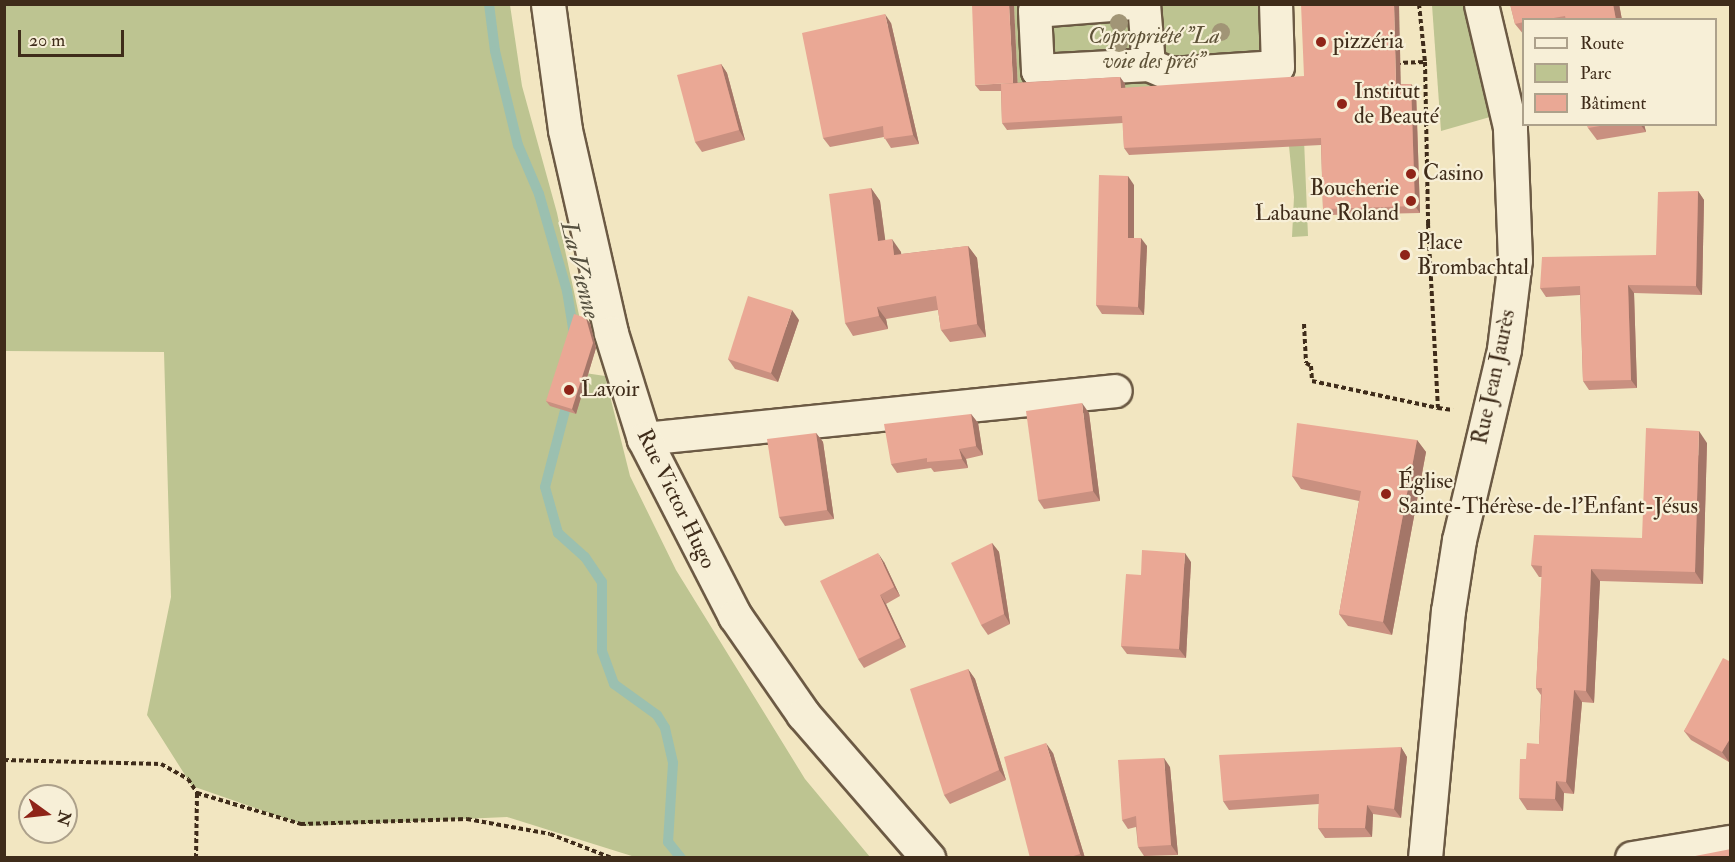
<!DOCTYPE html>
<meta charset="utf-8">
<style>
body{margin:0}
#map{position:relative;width:1735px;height:862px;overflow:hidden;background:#f2e6c1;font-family:"IM FELL Double Pica",serif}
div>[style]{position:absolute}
.green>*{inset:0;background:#bdc491}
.stream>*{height:10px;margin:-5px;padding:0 5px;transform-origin:5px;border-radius:5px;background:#9bc0b0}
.path>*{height:4px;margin-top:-2px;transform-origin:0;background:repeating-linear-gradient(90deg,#3f2c1a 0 4.5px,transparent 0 7.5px)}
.roads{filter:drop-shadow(2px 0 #6c5a44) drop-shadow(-2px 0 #6c5a44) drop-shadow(0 2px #6c5a44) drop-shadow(0 -2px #6c5a44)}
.minor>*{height:32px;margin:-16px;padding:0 16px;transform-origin:16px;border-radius:16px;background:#f7efd7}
.tertiary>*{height:33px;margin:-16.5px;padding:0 16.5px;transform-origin:16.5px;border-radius:16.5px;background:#f7efd7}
.trees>*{width:18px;height:18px;margin:-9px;border-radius:50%;background:#a19576}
.wall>*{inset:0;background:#c99080}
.shaded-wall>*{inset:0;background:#a47668}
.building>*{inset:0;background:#eaa895}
.dots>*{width:16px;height:16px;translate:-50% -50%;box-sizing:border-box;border:3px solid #f7efd7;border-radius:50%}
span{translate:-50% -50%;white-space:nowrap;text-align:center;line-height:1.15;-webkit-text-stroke:4.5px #f7efd7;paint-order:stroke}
.park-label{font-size:22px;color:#5e5238;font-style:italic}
.poi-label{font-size:22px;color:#3f2c1a}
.left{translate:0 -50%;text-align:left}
.right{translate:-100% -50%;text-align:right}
.street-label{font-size:22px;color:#3f2c1a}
.water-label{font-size:24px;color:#565140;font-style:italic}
.frame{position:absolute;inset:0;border:6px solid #3f2c1a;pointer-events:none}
.legend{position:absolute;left:1522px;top:18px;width:195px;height:108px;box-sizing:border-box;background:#f7efd7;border:2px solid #ada18b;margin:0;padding:8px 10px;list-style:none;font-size:18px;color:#3f2c1a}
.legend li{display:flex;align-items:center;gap:12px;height:30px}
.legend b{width:30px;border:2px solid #ada18b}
.north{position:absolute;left:18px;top:784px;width:60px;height:60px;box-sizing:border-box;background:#f7efd7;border:2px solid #ada18b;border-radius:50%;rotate:105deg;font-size:16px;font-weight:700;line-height:24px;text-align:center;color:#3f2c1a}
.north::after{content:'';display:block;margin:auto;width:21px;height:27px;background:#8f2418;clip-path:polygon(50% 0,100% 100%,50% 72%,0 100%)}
.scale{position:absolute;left:18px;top:30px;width:106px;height:27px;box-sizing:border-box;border:3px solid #3f2c1a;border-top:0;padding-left:8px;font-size:18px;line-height:21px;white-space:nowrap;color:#3f2c1a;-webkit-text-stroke:4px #f7efd7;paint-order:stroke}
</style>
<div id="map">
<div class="green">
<i style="clip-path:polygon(5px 5px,510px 5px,522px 86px,557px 213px,587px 352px,585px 373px,605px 376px,630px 476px,676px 570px,805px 779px,870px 857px,635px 857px,507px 817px,307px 826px,192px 786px,147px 715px,171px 597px,164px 352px,5px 351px)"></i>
<i style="clip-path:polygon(1014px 5px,1289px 5px,1290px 79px,1302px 91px,1308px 236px,1292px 237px,1294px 197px,1289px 146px,1126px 95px,1124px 82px,1018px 90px)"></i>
<i style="clip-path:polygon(1432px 5px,1468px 5px,1497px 115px,1441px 131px)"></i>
</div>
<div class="stream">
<i style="left:489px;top:4px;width:47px;rotate:82.7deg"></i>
<i style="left:495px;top:51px;width:97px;rotate:76.3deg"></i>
<i style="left:518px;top:145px;width:53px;rotate:66.8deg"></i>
<i style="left:539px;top:194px;width:101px;rotate:73.9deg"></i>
<i style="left:567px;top:291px;width:44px;rotate:80.8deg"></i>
<i style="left:568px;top:399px;width:91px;rotate:104.6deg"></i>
<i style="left:545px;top:487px;width:48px;rotate:74.2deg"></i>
<i style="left:558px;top:533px;width:36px;rotate:42deg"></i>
<i style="left:585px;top:557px;width:30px;rotate:56deg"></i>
<i style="left:602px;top:582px;width:69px;rotate:90deg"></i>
<i style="left:602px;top:651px;width:35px;rotate:70deg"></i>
<i style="left:614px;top:684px;width:53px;rotate:35.8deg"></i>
<i style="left:657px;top:715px;width:15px;rotate:58deg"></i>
<i style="left:665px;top:728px;width:36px;rotate:77deg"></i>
<i style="left:673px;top:763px;width:79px;rotate:93.6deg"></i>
<i style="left:668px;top:842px;width:21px;rotate:51deg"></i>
</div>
<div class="path">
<i style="left:1419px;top:4px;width:58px;rotate:84.1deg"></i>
<i style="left:1425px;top:62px;width:162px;rotate:88.9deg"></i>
<i style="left:1428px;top:224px;width:184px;rotate:86.9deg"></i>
<i style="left:1438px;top:408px;width:15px;rotate:8deg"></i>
<i style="left:1396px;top:63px;width:29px;rotate:-2deg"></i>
<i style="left:1304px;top:324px;width:39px;rotate:87deg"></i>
<i style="left:1306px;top:363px;width:6px;rotate:31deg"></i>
<i style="left:1311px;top:366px;width:15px;rotate:86deg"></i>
<i style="left:1312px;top:381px;width:129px;rotate:12.1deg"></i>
<i style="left:4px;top:760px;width:157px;rotate:1.5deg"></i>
<i style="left:161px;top:764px;width:31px;rotate:29deg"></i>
<i style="left:188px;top:779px;width:17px;rotate:57deg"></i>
<i style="left:197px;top:793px;width:109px;rotate:16.6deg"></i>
<i style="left:301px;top:824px;width:166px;rotate:-1.7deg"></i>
<i style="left:467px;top:819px;width:84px;rotate:10.2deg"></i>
<i style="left:550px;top:834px;width:66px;rotate:21.2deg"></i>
<i style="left:196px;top:858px;width:65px;rotate:-89.1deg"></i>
</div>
<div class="roads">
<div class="minor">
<i style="left:1124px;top:4px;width:89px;rotate:175.5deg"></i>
<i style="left:1035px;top:11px;width:60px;rotate:87.1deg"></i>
<i style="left:1038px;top:71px;width:111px;rotate:-3.1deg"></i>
<i style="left:1149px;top:65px;width:23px;rotate:23deg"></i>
<i style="left:1170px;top:74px;width:108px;rotate:-3.7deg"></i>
<i style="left:1278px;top:67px;width:63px;rotate:-91.8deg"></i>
<i style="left:1144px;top:4px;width:61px;rotate:85.3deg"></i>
<i style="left:644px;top:439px;width:474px;rotate:-5.8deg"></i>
</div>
<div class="tertiary">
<i style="left:548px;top:4px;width:127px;rotate:82.3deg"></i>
<i style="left:565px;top:130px;width:208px;rotate:77.2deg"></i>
<i style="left:611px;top:333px;width:111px;rotate:72.7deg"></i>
<i style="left:644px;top:439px;width:199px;rotate:62.8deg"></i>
<i style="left:735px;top:616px;width:119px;rotate:55.2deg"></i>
<i style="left:803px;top:714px;width:191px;rotate:49deg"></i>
<i style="left:1425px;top:858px;width:248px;rotate:-84.7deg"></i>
<i style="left:1448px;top:611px;width:72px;rotate:-81.2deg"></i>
<i style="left:1459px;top:540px;width:196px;rotate:-76.7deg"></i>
<i style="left:1504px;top:349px;width:90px;rotate:-83deg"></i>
<i style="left:1515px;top:260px;width:133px;rotate:-92.2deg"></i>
<i style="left:1510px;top:127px;width:126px;rotate:-103.3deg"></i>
<i style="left:1632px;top:858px;width:99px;rotate:-9.3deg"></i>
</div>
</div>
<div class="trees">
<i style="left:1119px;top:23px"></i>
<i style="left:1221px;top:32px"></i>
<i style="left:1119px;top:43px"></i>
</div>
<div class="wall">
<i style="clip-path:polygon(1510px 4px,1619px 4px,1622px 20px,1524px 20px,1524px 35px,1515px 24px)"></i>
<i style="clip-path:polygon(891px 23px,919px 144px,891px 148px,884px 137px,830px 147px,823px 138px)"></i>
<i style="clip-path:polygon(721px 64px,727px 73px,745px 140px,702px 152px,695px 142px)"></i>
<i style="clip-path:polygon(1120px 77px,1125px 84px,1125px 88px,1411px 84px,1416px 91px,1420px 213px,1328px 215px,1323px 209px,1321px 145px,1129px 155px,1124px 148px,1123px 123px,1007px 130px,1002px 123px,1001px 91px,980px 91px,975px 85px)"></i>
<i style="clip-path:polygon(1587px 124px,1644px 124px,1646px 132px,1597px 140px,1588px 128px)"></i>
<i style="clip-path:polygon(1134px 185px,1134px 238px,1147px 246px,1144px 315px,1102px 314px,1096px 305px)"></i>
<i style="clip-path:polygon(871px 188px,880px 201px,885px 240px,901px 252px,901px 254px,968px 246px,977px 258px,986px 337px,950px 342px,941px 330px,938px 310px,886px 319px,888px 329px,853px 336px,845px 323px)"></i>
<i style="clip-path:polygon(1698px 191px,1704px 200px,1702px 295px,1634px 293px,1637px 388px,1589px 390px,1583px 381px,1580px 295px,1546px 297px,1540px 288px,1656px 255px)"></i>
<i style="clip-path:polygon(799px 320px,778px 382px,735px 369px,728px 359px)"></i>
<i style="clip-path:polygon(590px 323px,596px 348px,576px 414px,550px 406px,546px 401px)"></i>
<i style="clip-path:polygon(1089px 413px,1100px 501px,1044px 509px,1038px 500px)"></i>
<i style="clip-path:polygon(971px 414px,978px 423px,983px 455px,966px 459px,968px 468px,934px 472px,931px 468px,897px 473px,891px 464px)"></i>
<i style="clip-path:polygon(816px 433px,823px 442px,834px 519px,785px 526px,779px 517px)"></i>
<i style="clip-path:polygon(1417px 440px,1426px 452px,1392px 635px,1348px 626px,1339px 614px,1359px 501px,1301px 489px,1292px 476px)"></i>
<i style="clip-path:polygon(1707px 443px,1703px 584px,1600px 581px,1594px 703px,1582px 702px,1574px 794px,1564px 793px,1563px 811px,1527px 810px,1519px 798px,1526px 759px,1539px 744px,1541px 695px,1536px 688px,1542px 577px,1539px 577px,1531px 565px,1642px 538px)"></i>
<i style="clip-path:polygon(992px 543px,999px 552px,1010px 624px,988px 635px,981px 625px)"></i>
<i style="clip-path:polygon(884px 562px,900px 596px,886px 604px,906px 647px,864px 668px,858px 659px)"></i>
<i style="clip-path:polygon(1191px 562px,1186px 658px,1127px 654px,1121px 646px,1141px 575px)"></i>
<i style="clip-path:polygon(1731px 662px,1731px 759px,1729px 762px,1691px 740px,1684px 731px)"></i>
<i style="clip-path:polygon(968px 669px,975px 679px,1006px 780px,950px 804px,944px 795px)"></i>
<i style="clip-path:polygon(1401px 747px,1407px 757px,1401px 818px,1373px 814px,1372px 837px,1325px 838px,1318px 828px,1319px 804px,1229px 810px,1223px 801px)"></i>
<i style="clip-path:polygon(1053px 753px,1085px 858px,1030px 858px)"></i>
<i style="clip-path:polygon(1170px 767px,1178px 855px,1144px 856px,1138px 847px,1136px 827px,1128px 829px,1122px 820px)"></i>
</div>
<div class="shaded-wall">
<i style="clip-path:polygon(1009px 4px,1014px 4px,1018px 90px,1013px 83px)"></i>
<i style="clip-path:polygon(1394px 4px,1399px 4px,1401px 92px,1396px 85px)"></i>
<i style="clip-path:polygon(1613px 4px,1619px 4px,1622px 20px,1616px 20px)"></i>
<i style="clip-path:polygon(885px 14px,891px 23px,919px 144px,913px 135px)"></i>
<i style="clip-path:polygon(721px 64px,727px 73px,745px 140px,739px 130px)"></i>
<i style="clip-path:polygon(1120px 77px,1125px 84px,1126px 95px,1121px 88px)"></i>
<i style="clip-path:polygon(1411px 84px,1416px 91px,1420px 213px,1415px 206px)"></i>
<i style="clip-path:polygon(1640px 124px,1644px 124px,1646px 132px)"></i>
<i style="clip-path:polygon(1128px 176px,1134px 185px,1134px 246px,1128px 238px)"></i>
<i style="clip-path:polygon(871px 188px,880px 201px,887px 253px,878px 241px)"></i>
<i style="clip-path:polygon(1698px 191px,1704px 200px,1702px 295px,1696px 286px)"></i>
<i style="clip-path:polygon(1141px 238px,1147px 246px,1144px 315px,1138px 307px)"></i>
<i style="clip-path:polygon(892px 239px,901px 252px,903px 268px,894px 255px)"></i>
<i style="clip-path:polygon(968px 246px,977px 258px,986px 337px,977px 324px)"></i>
<i style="clip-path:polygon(1628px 285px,1634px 293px,1637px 388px,1631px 380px)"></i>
<i style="clip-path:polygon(877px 307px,886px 319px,888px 329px,879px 316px)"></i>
<i style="clip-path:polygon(792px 310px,799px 320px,778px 382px,771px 373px)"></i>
<i style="clip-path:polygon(586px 318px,590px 323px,596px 348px,576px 414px,572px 409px)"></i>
<i style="clip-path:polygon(1082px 403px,1089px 413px,1100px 501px,1093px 491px)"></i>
<i style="clip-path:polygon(971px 414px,978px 423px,983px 455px,976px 446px)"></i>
<i style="clip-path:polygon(1699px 431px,1707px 443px,1703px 584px,1695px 572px)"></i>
<i style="clip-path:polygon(816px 433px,823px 442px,834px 519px,827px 510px)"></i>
<i style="clip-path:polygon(1417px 440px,1426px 452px,1392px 635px,1383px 622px)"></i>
<i style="clip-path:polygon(959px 449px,966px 459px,968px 468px,962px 459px)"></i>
<i style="clip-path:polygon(992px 543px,999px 552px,1010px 624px,1004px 614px)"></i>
<i style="clip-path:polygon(878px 553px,884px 562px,900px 596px,894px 587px)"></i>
<i style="clip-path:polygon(1185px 553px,1191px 562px,1186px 658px,1179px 649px)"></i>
<i style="clip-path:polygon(1591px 569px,1600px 581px,1594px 703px,1586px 691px)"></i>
<i style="clip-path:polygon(880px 595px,886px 604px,906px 647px,900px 638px)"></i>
<i style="clip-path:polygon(968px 669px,975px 679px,1006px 780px,999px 770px)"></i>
<i style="clip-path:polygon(1574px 690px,1582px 702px,1574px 794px,1566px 782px)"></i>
<i style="clip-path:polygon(1731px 737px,1731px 759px,1729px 762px,1722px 752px)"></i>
<i style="clip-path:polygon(1046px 743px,1053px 753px,1085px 858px,1083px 858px,1080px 854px)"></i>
<i style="clip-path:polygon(1401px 747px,1407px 757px,1401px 818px,1394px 809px)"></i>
<i style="clip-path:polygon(1164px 758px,1170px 767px,1178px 855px,1171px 845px)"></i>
<i style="clip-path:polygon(1556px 781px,1564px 793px,1563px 811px,1555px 799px)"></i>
<i style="clip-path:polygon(1367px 805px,1373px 814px,1372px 837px,1365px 828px)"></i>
</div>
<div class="building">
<i style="clip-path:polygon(972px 4px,1009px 4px,1013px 83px,975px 85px)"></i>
<i style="clip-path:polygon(1301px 4px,1394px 4px,1396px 85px,1411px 84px,1415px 206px,1323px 209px,1321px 138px,1124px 148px,1122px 116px,1002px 123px,1001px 84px,1120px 77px,1121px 88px,1304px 76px)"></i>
<i style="clip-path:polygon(1510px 4px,1613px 4px,1616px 20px,1566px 20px,1565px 16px,1542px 20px,1524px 20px,1524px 22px,1515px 24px)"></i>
<i style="clip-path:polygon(885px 14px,913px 135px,884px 139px,883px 126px,823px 138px,802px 33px)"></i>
<i style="clip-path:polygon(721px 64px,739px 130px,695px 142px,677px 75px)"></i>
<i style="clip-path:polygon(1587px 124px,1612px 124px,1588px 128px)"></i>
<i style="clip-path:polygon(1099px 175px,1128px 176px,1128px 238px,1141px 238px,1138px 307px,1096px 305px)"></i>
<i style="clip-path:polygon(871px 188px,878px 241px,892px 239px,894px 255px,968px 246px,977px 324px,941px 330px,936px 296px,877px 307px,879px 316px,845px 323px,829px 194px)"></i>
<i style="clip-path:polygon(1698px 191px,1696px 286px,1628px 285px,1631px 380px,1583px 381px,1580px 286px,1540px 288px,1542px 257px,1656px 255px,1658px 192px)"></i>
<i style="clip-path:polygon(748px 296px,792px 310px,771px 373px,728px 359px)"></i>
<i style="clip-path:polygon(574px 314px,586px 318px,593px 343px,572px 409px,546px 401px)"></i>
<i style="clip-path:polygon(1082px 403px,1093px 491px,1038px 500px,1026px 411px)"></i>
<i style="clip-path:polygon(971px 414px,976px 446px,959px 449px,962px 459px,927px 462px,927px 458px,891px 464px,884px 424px)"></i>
<i style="clip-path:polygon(1297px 423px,1417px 440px,1383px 622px,1339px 614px,1361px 491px,1292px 476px)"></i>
<i style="clip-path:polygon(1646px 428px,1699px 431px,1695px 572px,1591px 569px,1586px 691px,1574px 690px,1566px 782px,1556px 781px,1555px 799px,1519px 798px,1520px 759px,1526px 759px,1527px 743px,1539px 744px,1542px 688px,1536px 688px,1542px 566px,1531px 565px,1534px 535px,1642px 538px)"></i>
<i style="clip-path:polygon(816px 433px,827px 510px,779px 517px,767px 439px)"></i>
<i style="clip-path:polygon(992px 543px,1004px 614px,981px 625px,951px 563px)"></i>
<i style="clip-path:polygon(1142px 550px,1185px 553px,1179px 649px,1121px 646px,1126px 574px,1141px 575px)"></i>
<i style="clip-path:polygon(878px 553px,894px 587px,880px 595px,900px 638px,858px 659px,820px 581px)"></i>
<i style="clip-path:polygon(1723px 658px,1731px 662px,1731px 737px,1722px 752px,1684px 731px)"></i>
<i style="clip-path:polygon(968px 669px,999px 770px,944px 795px,910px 689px)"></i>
<i style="clip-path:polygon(1046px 743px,1080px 854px,1067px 858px,1030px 858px,1004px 757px)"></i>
<i style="clip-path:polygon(1401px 747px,1394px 809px,1367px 805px,1365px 828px,1318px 828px,1319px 794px,1223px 801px,1219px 755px)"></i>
<i style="clip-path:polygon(1164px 758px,1171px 845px,1138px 847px,1136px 816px,1122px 820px,1118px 760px)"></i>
<i style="clip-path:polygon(1731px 849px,1731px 858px,1685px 858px)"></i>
</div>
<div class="dots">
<i style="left:1321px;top:42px;background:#8f2418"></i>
<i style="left:1342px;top:104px;background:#8f2418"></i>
<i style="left:1411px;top:174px;background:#8f2418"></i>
<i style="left:1411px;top:201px;background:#8f2418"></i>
<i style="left:1405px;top:255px;background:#8f2418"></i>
<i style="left:569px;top:390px;background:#8f2418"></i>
<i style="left:1386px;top:494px;background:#8f2418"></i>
</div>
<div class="park-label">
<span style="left:1154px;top:49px">Copropriété "La<br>voie des prés"</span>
</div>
<div class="poi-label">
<span class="left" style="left:1333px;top:42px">pizzéria</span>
<span class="left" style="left:1354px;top:104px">Institut<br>de Beauté</span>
<span class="left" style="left:1423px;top:174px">Casino</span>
<span class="right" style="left:1399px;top:201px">Boucherie<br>Labaune Roland</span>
<span class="left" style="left:1417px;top:255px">Place<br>Brombachtal</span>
<span class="left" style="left:581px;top:390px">Lavoir</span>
<span class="left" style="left:1398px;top:494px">Église<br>Sainte-Thérèse-de-l'Enfant-Jésus</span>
</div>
<div class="street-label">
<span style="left:1494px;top:377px;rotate:-78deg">Rue Jean Jaurès</span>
<span style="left:676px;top:499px;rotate:64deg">Rue Victor Hugo</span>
</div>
<div class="water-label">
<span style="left:580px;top:270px;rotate:76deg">La Vienne</span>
</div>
<div class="frame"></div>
<ul class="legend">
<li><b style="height:8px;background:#f7efd7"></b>Route</li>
<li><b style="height:16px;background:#bdc491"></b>Parc</li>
<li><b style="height:16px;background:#eaa895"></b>Bâtiment</li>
</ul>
<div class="north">N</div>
<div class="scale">20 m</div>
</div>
